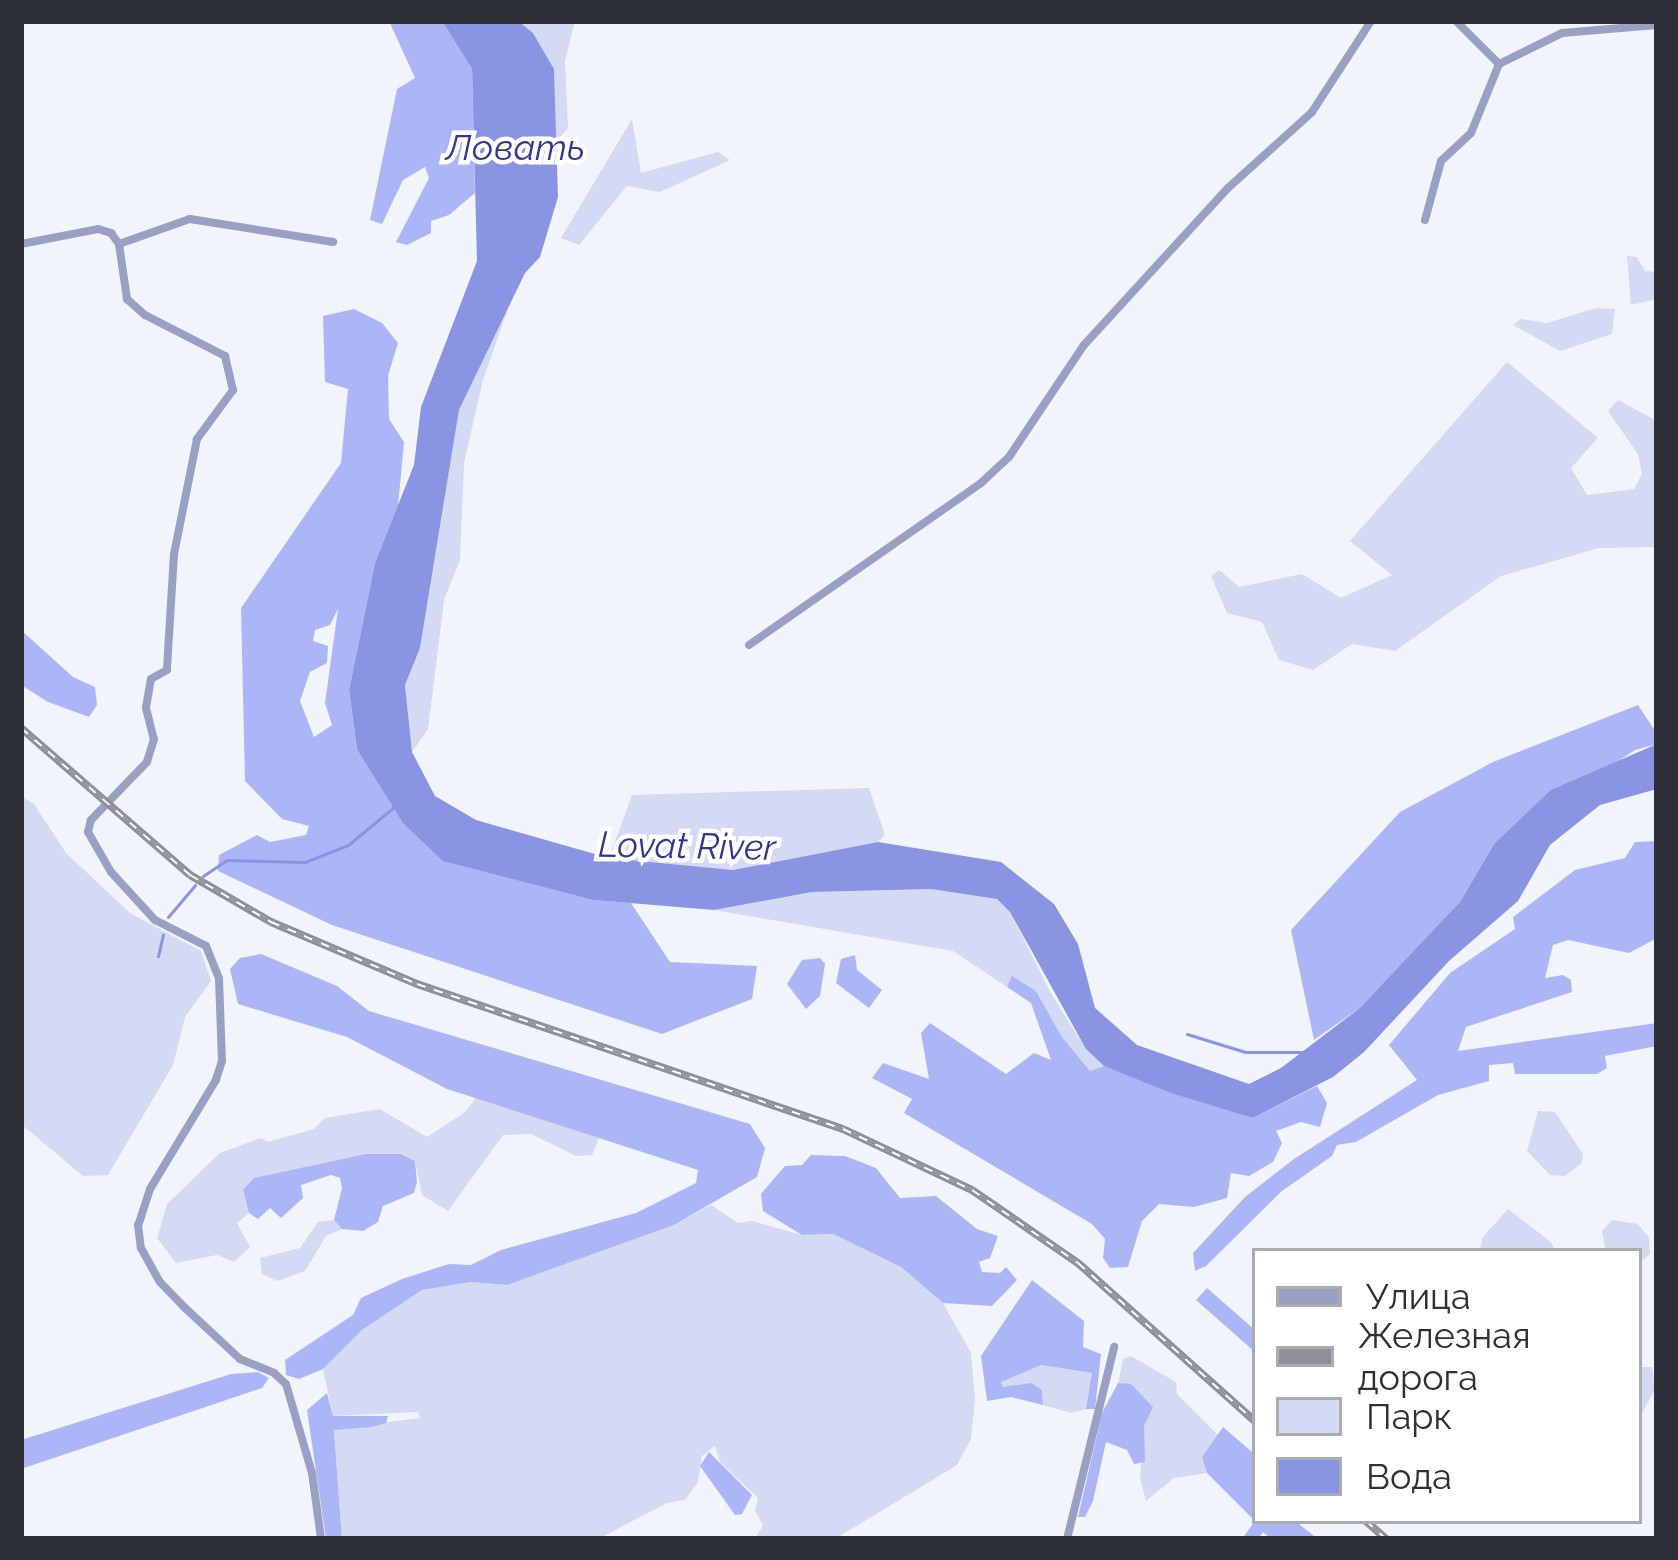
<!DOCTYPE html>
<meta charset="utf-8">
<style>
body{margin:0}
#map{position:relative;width:1678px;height:1560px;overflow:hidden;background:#f2f4fc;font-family:Raleway,sans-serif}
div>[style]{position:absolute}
.green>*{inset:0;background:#d4d9f4}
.forest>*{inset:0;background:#acb6f7}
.water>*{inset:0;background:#8994e3}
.stream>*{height:3px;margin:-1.5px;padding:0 1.5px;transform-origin:1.5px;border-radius:1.5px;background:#8994e3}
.street>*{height:8px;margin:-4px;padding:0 4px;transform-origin:4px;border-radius:4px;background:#9aa0c4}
.rail>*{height:8px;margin-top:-4px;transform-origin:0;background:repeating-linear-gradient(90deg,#fff 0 9px,#8e9097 0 18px);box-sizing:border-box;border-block:3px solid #8e9097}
span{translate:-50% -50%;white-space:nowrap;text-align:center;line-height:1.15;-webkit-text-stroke:9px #fff;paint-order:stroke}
.water-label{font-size:36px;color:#353591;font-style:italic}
.frame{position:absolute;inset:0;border:24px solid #2e3037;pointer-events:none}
.legend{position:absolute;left:1252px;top:1248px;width:390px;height:276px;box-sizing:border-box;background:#fff;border:3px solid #abacaf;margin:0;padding:15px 21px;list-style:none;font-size:36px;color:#2e3037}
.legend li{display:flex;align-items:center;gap:24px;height:60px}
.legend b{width:60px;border:3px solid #abacaf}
</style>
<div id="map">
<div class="green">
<i style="clip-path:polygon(518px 21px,575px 21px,565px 61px,568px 128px,556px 142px,554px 69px,533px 33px)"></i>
<i style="clip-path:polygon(632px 119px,641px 173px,718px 152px,730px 160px,660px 192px,627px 186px,579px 245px,561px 238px)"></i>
<i style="clip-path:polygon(1627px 256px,1637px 257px,1645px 271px,1657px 272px,1657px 299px,1631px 305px)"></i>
<i style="clip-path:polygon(1596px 308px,1615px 309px,1612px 334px,1560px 351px,1513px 325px,1521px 319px,1547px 323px)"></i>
<i style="clip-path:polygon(507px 311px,483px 380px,464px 463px,460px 560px,444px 600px,428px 729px,412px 752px,405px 685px,420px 648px,459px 410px)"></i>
<i style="clip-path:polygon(1507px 362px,1598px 438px,1571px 468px,1587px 495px,1634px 489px,1642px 474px,1638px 454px,1608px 411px,1618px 400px,1657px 421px,1657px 547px,1599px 548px,1501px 576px,1395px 651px,1352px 644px,1313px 670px,1279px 660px,1262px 622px,1227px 613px,1211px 576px,1219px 570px,1239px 587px,1302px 574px,1341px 598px,1392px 575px,1350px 541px)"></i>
<i style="clip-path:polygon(869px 788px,885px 835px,878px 842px,733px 870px,609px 858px,632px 795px)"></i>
<i style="clip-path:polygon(21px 796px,34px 804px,66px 853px,130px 913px,201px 951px,211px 981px,185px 1017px,173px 1065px,108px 1175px,83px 1176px,21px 1124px)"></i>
<i style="clip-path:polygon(931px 889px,997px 899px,1010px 912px,1052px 995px,1086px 1049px,1104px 1066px,1090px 1071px,1062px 1037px,1036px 991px,1013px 977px,1007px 987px,953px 951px,714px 910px,812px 892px)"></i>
<i style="clip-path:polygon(476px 1098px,599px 1138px,592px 1155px,576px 1156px,531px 1134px,503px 1135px,448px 1211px,422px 1195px,415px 1161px,401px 1154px,243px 1190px,249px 1213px,237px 1223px,250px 1247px,234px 1262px,217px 1255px,176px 1263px,157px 1238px,167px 1204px,220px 1153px,261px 1138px,268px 1142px,314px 1129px,325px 1118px,380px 1109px,427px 1137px,464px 1113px)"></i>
<i style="clip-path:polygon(1538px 1111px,1555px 1112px,1583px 1154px,1582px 1163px,1565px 1176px,1550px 1175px,1527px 1151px)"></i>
<i style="clip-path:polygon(711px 1205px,738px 1223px,752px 1221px,802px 1235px,833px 1234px,901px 1267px,943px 1303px,971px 1353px,975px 1399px,971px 1439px,957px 1465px,835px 1539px,754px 1539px,763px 1526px,755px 1510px,758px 1498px,720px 1462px,715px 1446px,702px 1456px,698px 1482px,685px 1500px,667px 1503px,598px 1539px,342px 1539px,334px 1429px,420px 1418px,418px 1412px,333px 1416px,323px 1369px,362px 1330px,422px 1290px,471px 1282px,507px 1285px,674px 1225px)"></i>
<i style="clip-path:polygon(1508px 1209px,1551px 1242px,1555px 1251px,1480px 1251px,1482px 1238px)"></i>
<i style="clip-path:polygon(334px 1220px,342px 1229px,326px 1236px,305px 1271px,277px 1281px,262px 1274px,260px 1258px,300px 1248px,318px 1222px)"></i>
<i style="clip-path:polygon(1612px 1220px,1638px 1224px,1649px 1238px,1650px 1254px,1639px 1264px,1639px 1251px,1606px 1251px,1602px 1231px)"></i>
<i style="clip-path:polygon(1131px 1356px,1176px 1382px,1177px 1394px,1218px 1435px,1202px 1457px,1207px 1473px,1174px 1478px,1146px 1501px,1140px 1478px,1144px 1426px,1131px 1385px,1118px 1383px,1123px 1359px)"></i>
<i style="clip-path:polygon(1040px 1365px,1093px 1373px,1086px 1409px,1071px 1413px,1043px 1405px,1042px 1390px,1003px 1387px,1001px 1381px)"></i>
<i style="clip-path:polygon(1639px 1367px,1652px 1367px,1655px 1389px,1639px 1419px)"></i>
</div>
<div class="forest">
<i style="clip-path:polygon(389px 21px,442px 21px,472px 69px,475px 193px,449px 215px,431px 221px,431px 233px,407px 245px,396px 242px,429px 178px,425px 167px,403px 180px,382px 224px,370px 220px,397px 89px,415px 78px)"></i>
<i style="clip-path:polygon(evenodd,354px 309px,382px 323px,398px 343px,388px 376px,389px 419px,404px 442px,398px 506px,375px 563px,349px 690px,357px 749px,594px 900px,631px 903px,670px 962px,757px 966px,752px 999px,662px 1034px,332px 925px,218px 871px,219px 855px,257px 835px,270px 842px,306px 835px,309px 826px,282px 819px,245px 781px,241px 608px,341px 463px,348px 389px,325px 382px,323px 316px,354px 309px,338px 609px,325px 703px,332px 725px,314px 737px,300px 701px,310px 672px,327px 663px,328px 646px,313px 641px,315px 630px,330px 625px,338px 609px)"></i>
<i style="clip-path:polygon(21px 630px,73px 677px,95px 687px,97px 705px,89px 717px,48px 702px,21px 685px)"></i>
<i style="clip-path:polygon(1638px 705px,1657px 734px,1657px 744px,1635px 750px,1494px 844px,1460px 902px,1412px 957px,1361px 1007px,1314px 1040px,1291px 930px,1400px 812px,1493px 762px)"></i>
<i style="clip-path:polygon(1657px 841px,1657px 938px,1629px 953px,1568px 940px,1553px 945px,1545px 978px,1563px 975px,1571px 980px,1572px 992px,1466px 1027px,1458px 1051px,1657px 1023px,1657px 1046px,1605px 1056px,1607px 1068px,1597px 1074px,1515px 1074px,1513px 1063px,1489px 1065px,1489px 1081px,1438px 1095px,1356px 1142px,1337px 1145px,1332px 1156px,1282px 1191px,1206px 1266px,1195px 1271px,1193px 1253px,1245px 1197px,1294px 1159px,1417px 1080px,1389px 1045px,1450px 973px,1515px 929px,1513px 917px,1575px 870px,1625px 858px,1635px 842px)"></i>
<i style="clip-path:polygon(261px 954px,337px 986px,369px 1011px,750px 1124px,765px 1148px,757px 1177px,674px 1225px,507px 1285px,471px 1282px,422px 1290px,362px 1330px,323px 1369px,299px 1379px,286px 1375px,285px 1360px,353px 1315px,361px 1298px,402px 1279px,449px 1264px,471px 1265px,501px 1250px,636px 1213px,696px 1183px,698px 1170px,447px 1089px,347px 1037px,238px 1004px,230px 969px,240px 958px)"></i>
<i style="clip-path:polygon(855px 955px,857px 970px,882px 990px,869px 1008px,836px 983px,841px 959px)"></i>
<i style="clip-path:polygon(820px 958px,825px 964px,820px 996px,806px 1009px,787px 984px,802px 960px)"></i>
<i style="clip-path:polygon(1012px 976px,1036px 991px,1062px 1037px,1090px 1071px,1104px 1066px,1253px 1118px,1317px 1086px,1327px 1103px,1320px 1127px,1301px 1122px,1276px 1131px,1282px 1143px,1273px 1162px,1249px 1176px,1231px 1173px,1227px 1198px,1194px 1207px,1159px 1204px,1142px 1221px,1128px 1267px,1110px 1268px,1103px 1258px,1105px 1239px,1092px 1224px,904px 1113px,912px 1099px,872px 1078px,883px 1063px,929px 1079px,921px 1033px,930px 1023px,1006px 1074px,1034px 1053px,1051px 1060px,1031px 1003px,1007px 987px)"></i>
<i style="clip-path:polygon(366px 1154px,401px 1154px,415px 1161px,417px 1182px,414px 1193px,383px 1206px,378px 1222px,363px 1231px,342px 1229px,334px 1220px,342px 1188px,340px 1178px,331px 1175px,301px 1185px,303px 1198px,281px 1218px,270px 1208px,258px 1219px,249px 1213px,243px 1190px,254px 1178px)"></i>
<i style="clip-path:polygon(811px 1155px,845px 1156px,876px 1168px,900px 1198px,936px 1196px,977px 1229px,998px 1236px,990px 1258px,979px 1262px,982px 1272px,1000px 1273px,1006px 1267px,1017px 1280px,992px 1306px,943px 1303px,901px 1267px,833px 1234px,802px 1235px,763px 1211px,761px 1194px,785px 1166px,802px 1165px)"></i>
<i style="clip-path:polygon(1032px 1280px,1084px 1321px,1083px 1347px,1101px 1354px,1095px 1409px,1086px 1409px,1092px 1373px,1041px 1365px,1001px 1382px,1003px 1387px,1031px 1383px,1042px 1390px,1043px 1405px,1011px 1397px,987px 1401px,981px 1356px)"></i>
<i style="clip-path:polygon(1207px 1288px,1255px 1330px,1255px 1352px,1196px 1300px)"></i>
<i style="clip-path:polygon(258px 1372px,269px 1378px,262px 1388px,21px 1469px,21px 1440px,231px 1374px)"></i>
<i style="clip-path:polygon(1118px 1383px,1131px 1384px,1153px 1407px,1144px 1426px,1145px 1462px,1134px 1464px,1127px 1450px,1106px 1442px,1093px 1501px,1085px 1517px,1078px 1517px,1102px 1413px)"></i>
<i style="clip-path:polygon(327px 1393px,333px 1416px,388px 1416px,386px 1423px,372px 1427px,334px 1430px,342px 1539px,326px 1539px,307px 1410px)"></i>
<i style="clip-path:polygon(1223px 1427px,1252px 1452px,1255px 1521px,1295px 1521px,1318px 1539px,1271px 1539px,1263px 1532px,1258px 1539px,1244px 1536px,1255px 1521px,1207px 1473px,1202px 1457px)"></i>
<i style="clip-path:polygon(709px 1452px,752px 1495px,742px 1514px,735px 1515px,700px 1466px)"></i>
</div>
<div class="water">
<i style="clip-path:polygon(442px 21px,518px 21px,533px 33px,554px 69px,558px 197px,540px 257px,525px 273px,459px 410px,420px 648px,405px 685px,412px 752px,435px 796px,476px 820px,609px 858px,733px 870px,878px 842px,1001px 862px,1054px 904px,1078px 944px,1095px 1008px,1137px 1045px,1249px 1084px,1281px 1068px,1361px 1007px,1460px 902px,1494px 844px,1551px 790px,1657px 744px,1657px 789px,1600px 805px,1550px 845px,1518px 901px,1449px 961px,1364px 1052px,1333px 1077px,1253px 1118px,1171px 1093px,1104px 1066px,1086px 1049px,1010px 912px,997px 899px,931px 889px,812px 892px,714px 910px,594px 900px,443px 861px,403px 823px,357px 749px,349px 690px,375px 563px,414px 465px,421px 407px,477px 261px,472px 69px)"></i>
</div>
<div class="stream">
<i style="left:203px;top:876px;width:29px;rotate:-34deg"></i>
<i style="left:227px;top:860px;width:78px;rotate:1.5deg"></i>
<i style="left:305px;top:862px;width:46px;rotate:-21.6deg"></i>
<i style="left:348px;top:845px;width:61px;rotate:-39.7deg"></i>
<i style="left:168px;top:917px;width:42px;rotate:-49.8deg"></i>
<i style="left:158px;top:956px;width:22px;rotate:-77deg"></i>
<i style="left:1187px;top:1034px;width:61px;rotate:17.2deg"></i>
<i style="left:1245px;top:1052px;width:57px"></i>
</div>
<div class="street">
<i style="left:1456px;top:21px;width:61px;rotate:45deg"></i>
<i style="left:1499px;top:64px;width:70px;rotate:-26.2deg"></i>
<i style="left:1562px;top:33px;width:95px;rotate:-4.8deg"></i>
<i style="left:1425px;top:220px;width:61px;rotate:-74.8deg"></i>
<i style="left:1441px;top:161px;width:41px;rotate:-43deg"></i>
<i style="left:1471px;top:133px;width:74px;rotate:-67.9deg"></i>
<i style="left:21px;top:244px;width:78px;rotate:-11deg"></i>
<i style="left:98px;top:229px;width:14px;rotate:17deg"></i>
<i style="left:111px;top:233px;width:14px;rotate:54deg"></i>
<i style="left:119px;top:244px;width:75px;rotate:-19.4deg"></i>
<i style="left:190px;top:219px;width:145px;rotate:9.1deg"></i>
<i style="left:119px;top:244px;width:56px;rotate:81.7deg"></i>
<i style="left:127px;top:299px;width:24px;rotate:42deg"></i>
<i style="left:145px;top:315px;width:90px;rotate:27.1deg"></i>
<i style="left:225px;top:356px;width:35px;rotate:77deg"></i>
<i style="left:233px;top:390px;width:61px;rotate:126.3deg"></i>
<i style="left:197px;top:439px;width:117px;rotate:101.3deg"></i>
<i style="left:174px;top:554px;width:116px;rotate:93.5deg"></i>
<i style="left:167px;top:670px;width:18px;rotate:151deg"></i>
<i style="left:151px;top:679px;width:29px;rotate:100deg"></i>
<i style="left:146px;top:708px;width:32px;rotate:76deg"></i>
<i style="left:154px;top:739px;width:24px;rotate:107deg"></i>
<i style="left:147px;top:762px;width:81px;rotate:134deg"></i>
<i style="left:91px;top:820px;width:12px;rotate:104deg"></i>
<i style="left:88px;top:832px;width:46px;rotate:60.1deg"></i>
<i style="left:111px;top:872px;width:65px;rotate:47.5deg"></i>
<i style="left:155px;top:920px;width:57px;rotate:27deg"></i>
<i style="left:206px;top:946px;width:35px;rotate:68deg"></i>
<i style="left:219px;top:979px;width:82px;rotate:87.9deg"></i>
<i style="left:222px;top:1061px;width:20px;rotate:108deg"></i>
<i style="left:216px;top:1080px;width:127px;rotate:121.2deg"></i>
<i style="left:150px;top:1189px;width:38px;rotate:108deg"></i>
<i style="left:138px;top:1225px;width:23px;rotate:83deg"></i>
<i style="left:141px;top:1248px;width:39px;rotate:61deg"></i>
<i style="left:160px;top:1282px;width:33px;rotate:46deg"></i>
<i style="left:183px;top:1306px;width:78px;rotate:42.9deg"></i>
<i style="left:240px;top:1359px;width:37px;rotate:22deg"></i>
<i style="left:274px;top:1373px;width:16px;rotate:43deg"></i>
<i style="left:286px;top:1384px;width:93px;rotate:73.7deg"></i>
<i style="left:312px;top:1473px;width:67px;rotate:82.2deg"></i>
<i style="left:749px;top:645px;width:283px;rotate:-34.9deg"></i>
<i style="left:981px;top:483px;width:38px;rotate:-43deg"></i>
<i style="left:1009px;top:457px;width:135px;rotate:-56.2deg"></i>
<i style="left:1084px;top:345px;width:213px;rotate:-47.5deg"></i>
<i style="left:1228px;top:188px;width:113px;rotate:-42.1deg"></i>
<i style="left:1312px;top:112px;width:108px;rotate:-57deg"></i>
<i style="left:1067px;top:1539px;width:198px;rotate:-76.2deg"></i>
</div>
<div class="rail">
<i style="left:21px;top:728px;width:224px;rotate:41deg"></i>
<i style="left:190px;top:875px;width:94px;rotate:30.1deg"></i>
<i style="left:271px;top:922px;width:159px;rotate:23deg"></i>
<i style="left:417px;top:984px;width:450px;rotate:18.8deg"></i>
<i style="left:843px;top:1129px;width:143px;rotate:25.3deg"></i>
<i style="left:972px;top:1190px;width:129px;rotate:34.6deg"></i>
<i style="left:1078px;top:1263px;width:237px;rotate:41.8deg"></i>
<i style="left:1366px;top:1521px;width:27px;rotate:42deg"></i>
</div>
<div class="water-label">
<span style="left:515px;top:148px">Ловать</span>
<span style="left:687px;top:846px;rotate:1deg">Lovat River</span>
</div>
<div class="frame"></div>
<ul class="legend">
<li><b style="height:15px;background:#9aa0c4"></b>Улица</li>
<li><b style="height:15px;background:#8e9097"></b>Железная дорога</li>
<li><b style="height:33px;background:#d4d9f4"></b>Парк</li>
<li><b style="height:33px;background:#8994e3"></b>Вода</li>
</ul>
</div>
